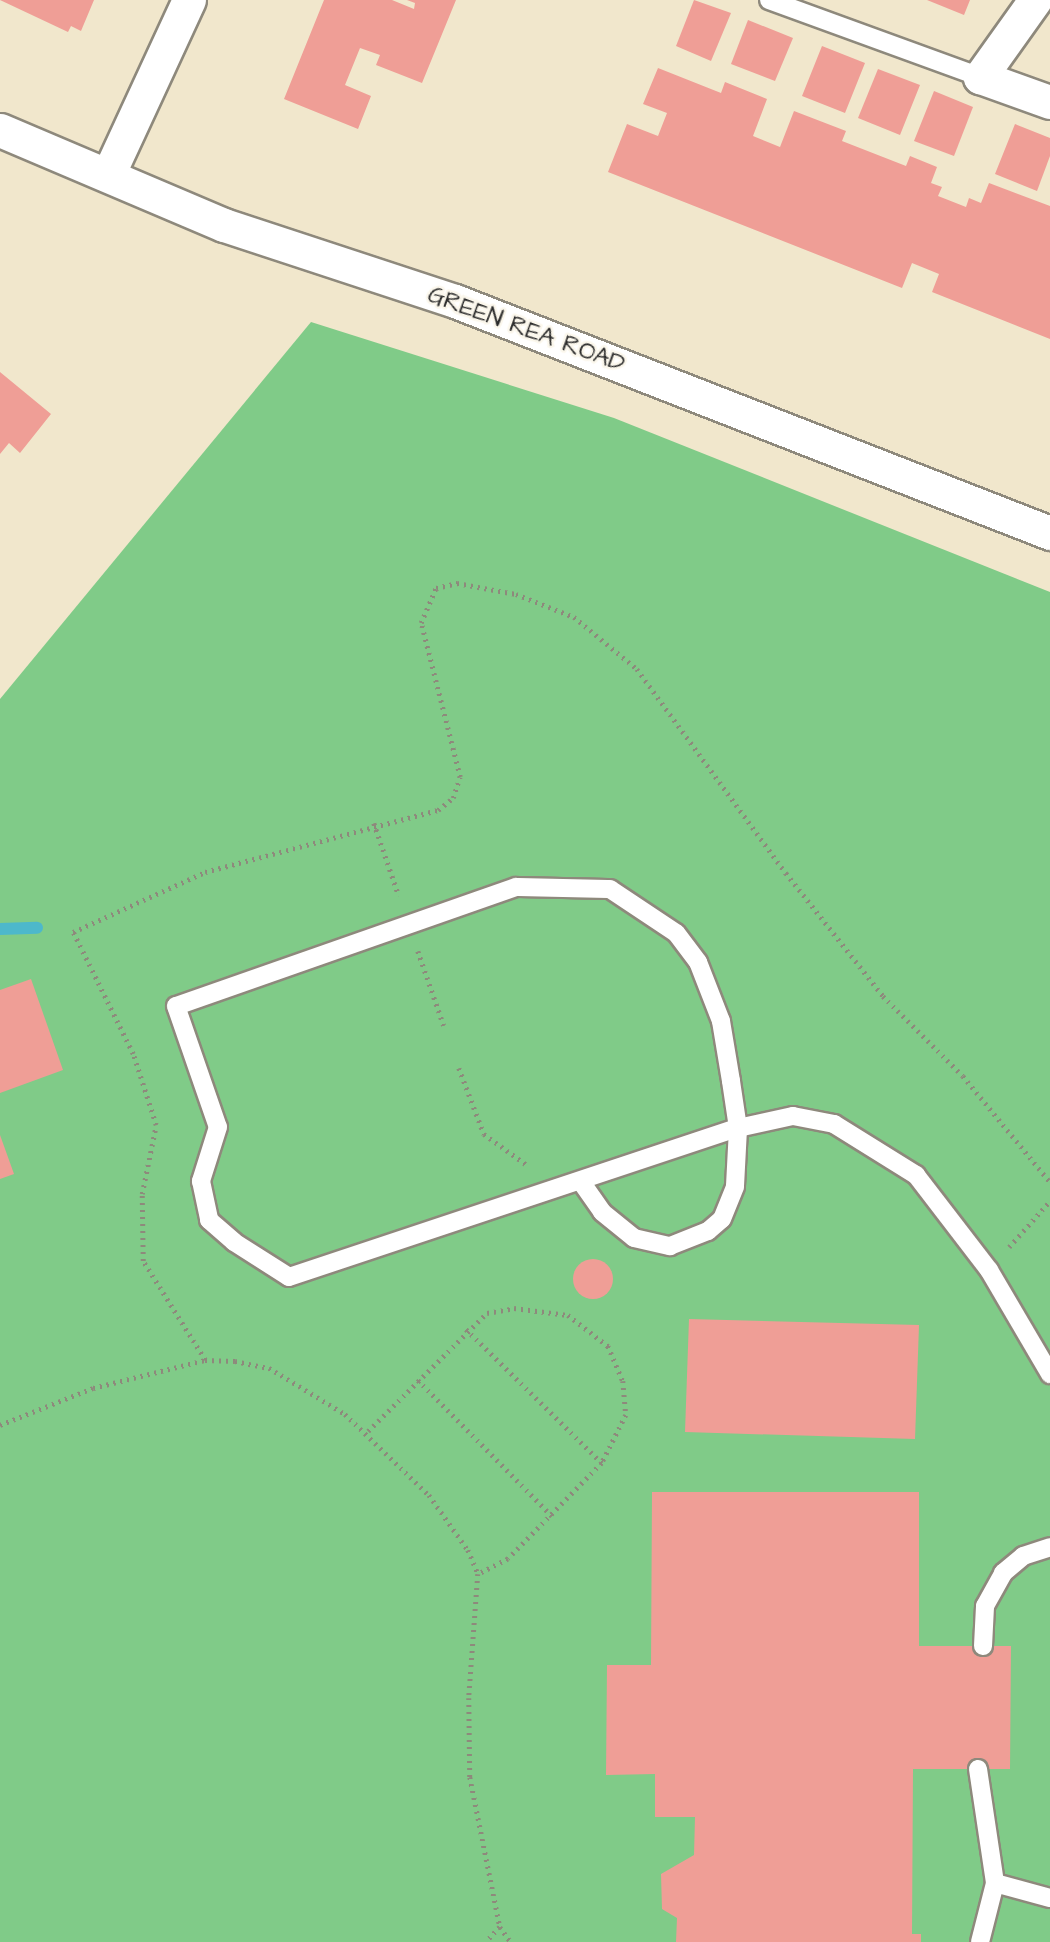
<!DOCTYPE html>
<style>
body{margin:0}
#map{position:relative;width:1050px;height:1942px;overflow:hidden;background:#f1e7cc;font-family:"Architects Daughter",sans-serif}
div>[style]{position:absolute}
.green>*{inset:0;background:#80cb88}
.stream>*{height:12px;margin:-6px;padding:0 6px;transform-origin:6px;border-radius:6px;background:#4db8cb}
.building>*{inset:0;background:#ef9e96}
.round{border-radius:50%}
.path>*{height:4.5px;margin-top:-2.25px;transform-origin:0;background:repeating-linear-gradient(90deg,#8e897c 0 2px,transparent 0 7px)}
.roads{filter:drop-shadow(2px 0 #8e897c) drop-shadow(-2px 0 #8e897c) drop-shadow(0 2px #8e897c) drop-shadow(0 -2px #8e897c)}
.lane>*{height:18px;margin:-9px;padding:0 9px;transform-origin:9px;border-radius:9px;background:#fff}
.street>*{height:33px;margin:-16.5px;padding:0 16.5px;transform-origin:16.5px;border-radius:16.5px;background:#fff}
span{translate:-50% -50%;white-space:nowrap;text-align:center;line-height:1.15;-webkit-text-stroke:5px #fbf7ec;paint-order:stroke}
.street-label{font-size:24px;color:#2b2b2b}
</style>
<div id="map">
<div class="green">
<i style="clip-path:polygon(311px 322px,614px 418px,1050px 592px,1050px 1942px,0 1942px,0 699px)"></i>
</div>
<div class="stream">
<i style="left:0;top:929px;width:37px;rotate:-2deg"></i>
</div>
<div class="building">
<i style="clip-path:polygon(0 0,94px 0,81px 31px,71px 26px,68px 32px)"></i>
<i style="clip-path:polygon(324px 0,392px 0,414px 9px,415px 3px,407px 0,456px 0,422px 83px,376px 65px,380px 55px,360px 48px,345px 85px,371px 96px,358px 129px,284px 99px)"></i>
<i style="clip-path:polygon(694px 0,731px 13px,711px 61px,676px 46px)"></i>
<i style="clip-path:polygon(927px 0,970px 0,964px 15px)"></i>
<i style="clip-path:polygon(748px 20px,793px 38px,775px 81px,731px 64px)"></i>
<i style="clip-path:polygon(822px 46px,865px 63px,845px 113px,802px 96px)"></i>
<i style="clip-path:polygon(658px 68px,721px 93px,725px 82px,767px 99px,753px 136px,780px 147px,794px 111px,846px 131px,842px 141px,906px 166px,910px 156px,937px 167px,931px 183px,942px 187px,938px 196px,966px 207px,969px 198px,981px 203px,989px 183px,1050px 206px,1050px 339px,932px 292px,939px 274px,912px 263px,902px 288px,608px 172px,627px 124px,658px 136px,667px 113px,643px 104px)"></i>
<i style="clip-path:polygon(878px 69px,920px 85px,900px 135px,858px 118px)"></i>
<i style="clip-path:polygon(934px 91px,973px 107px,954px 156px,914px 141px)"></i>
<i style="clip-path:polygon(1015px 124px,1050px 138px,1050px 156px,1037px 191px,995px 174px)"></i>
<i style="clip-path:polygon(0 372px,51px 414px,20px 453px,9px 443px,0 454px)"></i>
<i style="clip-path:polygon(31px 979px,63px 1070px,0 1093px,0 990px)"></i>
<i style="clip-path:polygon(0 1135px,14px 1174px,0 1179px)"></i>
<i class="round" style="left:573px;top:1259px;width:40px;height:40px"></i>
<i style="clip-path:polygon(689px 1319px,919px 1325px,915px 1439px,685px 1432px)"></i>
<i style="clip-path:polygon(652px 1492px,919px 1492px,919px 1646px,1011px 1646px,1010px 1769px,913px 1769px,912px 1934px,921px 1934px,921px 1942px,676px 1942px,677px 1918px,662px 1909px,661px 1874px,694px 1855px,695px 1817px,655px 1817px,655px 1774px,606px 1775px,607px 1665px,651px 1665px)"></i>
</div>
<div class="path">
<i style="left:374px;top:823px;width:77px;rotate:71.1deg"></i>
<i style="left:418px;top:951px;width:79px;rotate:70.9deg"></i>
<i style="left:459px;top:1068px;width:71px;rotate:69.3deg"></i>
<i style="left:484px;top:1134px;width:53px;rotate:35.8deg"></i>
<i style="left:1009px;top:1247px;width:62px;rotate:-48.3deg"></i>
<i style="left:466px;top:1329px;width:191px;rotate:44.6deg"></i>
<i style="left:205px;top:1360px;width:117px;rotate:-122.1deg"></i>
<i style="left:143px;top:1261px;width:67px;rotate:-90.9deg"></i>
<i style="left:142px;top:1194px;width:70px;rotate:-78.5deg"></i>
<i style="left:156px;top:1125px;width:75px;rotate:-107.9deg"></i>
<i style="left:133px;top:1054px;width:136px;rotate:-116.2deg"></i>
<i style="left:73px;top:932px;width:145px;rotate:-24.4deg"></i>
<i style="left:205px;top:872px;width:241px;rotate:-14.9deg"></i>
<i style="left:438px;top:810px;width:19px;rotate:-39deg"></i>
<i style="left:453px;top:798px;width:22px;rotate:-72deg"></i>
<i style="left:460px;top:777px;width:159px;rotate:-104.2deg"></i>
<i style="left:421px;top:623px;width:38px;rotate:-67deg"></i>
<i style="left:436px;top:588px;width:22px;rotate:-13deg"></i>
<i style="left:457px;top:583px;width:60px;rotate:10.6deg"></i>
<i style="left:516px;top:594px;width:62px;rotate:21.6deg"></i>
<i style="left:574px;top:617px;width:82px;rotate:39.5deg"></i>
<i style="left:637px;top:669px;width:253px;rotate:53.9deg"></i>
<i style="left:786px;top:873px;width:157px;rotate:51.7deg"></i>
<i style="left:883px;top:996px;width:113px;rotate:45deg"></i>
<i style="left:963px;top:1076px;width:137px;rotate:50.6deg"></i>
<i style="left:418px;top:1380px;width:191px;rotate:45.4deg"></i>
<i style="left:0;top:1425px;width:100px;rotate:-21.7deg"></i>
<i style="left:93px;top:1388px;width:115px;rotate:-14deg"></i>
<i style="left:205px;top:1360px;width:30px;rotate:2deg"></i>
<i style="left:235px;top:1361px;width:35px;rotate:12deg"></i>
<i style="left:269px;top:1368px;width:89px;rotate:31.2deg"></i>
<i style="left:345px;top:1414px;width:117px;rotate:44deg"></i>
<i style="left:429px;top:1495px;width:67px;rotate:54.7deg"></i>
<i style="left:468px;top:1550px;width:26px;rotate:67deg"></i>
<i style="left:478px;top:1574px;width:124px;rotate:94.2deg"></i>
<i style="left:469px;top:1698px;width:79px;rotate:89.3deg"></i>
<i style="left:470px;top:1777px;width:153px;rotate:78.7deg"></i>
<i style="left:500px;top:1927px;width:21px;rotate:133deg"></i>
<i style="left:368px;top:1431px;width:168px;rotate:-44.8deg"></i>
<i style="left:487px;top:1313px;width:27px;rotate:-10deg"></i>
<i style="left:514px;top:1308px;width:54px;rotate:7.4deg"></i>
<i style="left:568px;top:1315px;width:51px;rotate:37.8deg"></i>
<i style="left:608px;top:1346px;width:38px;rotate:67deg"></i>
<i style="left:623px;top:1381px;width:34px;rotate:85deg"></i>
<i style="left:626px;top:1415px;width:54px;rotate:116.6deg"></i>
<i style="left:602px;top:1463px;width:134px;rotate:134.4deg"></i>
<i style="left:508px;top:1559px;width:34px;rotate:153deg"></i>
<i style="left:500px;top:1927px;width:19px;rotate:54deg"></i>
</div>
<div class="roads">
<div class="lane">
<i style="left:769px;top:0;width:225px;rotate:20deg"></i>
<i style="left:582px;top:1183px;width:35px;rotate:55deg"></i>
<i style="left:602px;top:1212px;width:41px;rotate:39.1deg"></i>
<i style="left:634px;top:1238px;width:37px;rotate:13deg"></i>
<i style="left:670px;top:1246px;width:41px;rotate:-21.5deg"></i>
<i style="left:708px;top:1231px;width:18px;rotate:-41deg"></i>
<i style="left:722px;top:1219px;width:35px;rotate:-68deg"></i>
<i style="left:735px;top:1186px;width:58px;rotate:-87deg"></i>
<i style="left:738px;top:1128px;width:48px;rotate:-98.5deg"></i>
<i style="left:731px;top:1081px;width:61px;rotate:-99.5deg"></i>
<i style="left:721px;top:1021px;width:63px;rotate:-111.3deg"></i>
<i style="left:698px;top:962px;width:36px;rotate:-127deg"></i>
<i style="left:676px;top:933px;width:79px;rotate:-146.3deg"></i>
<i style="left:610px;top:889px;width:94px;rotate:-178.8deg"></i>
<i style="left:516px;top:887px;width:360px;rotate:160.7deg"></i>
<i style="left:176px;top:1006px;width:128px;rotate:70.9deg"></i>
<i style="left:218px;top:1127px;width:57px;rotate:107.5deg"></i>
<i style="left:201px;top:1181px;width:40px;rotate:78deg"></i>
<i style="left:209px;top:1220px;width:33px;rotate:41deg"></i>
<i style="left:234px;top:1242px;width:65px;rotate:32.5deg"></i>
<i style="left:289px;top:1277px;width:473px;rotate:-18.4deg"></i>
<i style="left:738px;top:1128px;width:56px;rotate:-12.3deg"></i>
<i style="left:793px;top:1116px;width:42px;rotate:11deg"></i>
<i style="left:834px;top:1124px;width:97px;rotate:31.9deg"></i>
<i style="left:916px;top:1175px;width:120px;rotate:52.5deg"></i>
<i style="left:989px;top:1270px;width:121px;rotate:59.6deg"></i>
<i style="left:983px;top:1646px;width:40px;rotate:-87.1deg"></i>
<i style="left:985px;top:1606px;width:38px;rotate:-61deg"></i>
<i style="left:1003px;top:1573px;width:26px;rotate:-40deg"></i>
<i style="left:1023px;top:1556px;width:28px;rotate:-18deg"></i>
<i style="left:978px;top:1769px;width:115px;rotate:81.5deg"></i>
<i style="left:995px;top:1883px;width:57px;rotate:15.3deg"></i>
<i style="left:980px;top:1942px;width:61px;rotate:-75.7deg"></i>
</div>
<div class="street">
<i style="left:1035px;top:0;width:95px;rotate:125.5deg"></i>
<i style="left:980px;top:77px;width:74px;rotate:19.7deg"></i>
<i style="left:0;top:130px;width:243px;rotate:23deg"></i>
<i style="left:224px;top:225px;width:243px;rotate:18.2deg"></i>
<i style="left:455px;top:301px;width:639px;rotate:21.3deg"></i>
<i style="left:108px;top:175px;width:193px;rotate:-65.2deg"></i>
</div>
</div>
<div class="street-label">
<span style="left:526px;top:330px;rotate:20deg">GREEN REA ROAD</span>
</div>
</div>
